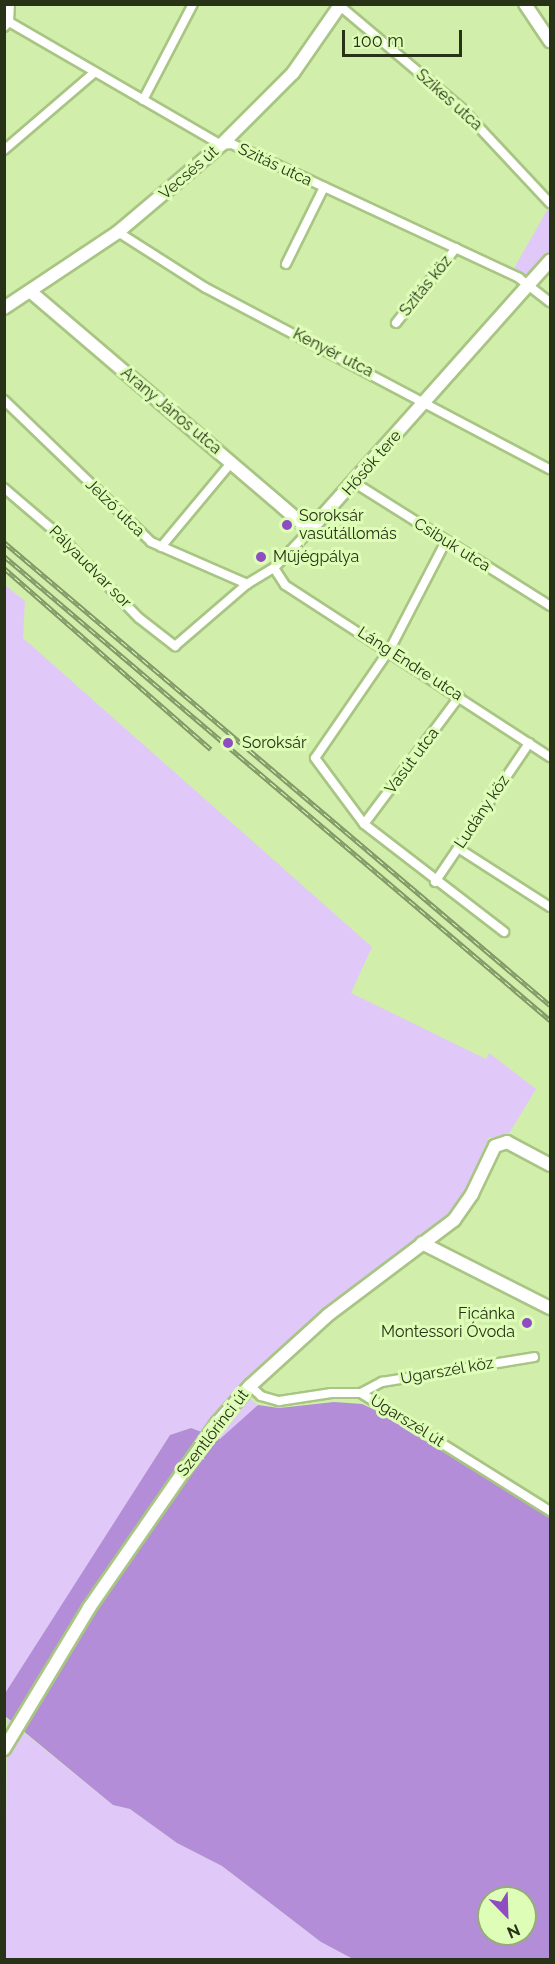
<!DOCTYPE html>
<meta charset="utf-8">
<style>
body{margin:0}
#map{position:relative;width:555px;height:1964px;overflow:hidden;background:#d1efab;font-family:Raleway,sans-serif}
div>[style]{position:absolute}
.green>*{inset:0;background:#e0c8f8}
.forest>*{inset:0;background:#b38dd7}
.roads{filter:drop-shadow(2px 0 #a8c583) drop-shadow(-2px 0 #a8c583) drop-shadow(0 2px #a8c583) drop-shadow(0 -2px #a8c583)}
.street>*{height:8px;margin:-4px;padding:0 4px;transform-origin:4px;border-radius:4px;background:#fff}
.secondary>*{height:12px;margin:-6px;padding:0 6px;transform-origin:6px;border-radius:6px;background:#fff}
.rail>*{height:4.5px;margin-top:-2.25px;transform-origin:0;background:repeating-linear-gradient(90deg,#defdb7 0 7px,#829867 0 14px);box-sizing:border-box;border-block:2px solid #829867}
.dots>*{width:16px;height:16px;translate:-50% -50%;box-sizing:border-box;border:3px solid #defdb7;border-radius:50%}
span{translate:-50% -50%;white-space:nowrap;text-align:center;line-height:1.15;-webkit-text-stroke:6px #defdb7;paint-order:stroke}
.street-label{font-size:16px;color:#273217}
.poi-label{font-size:16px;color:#273217}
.left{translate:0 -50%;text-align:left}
.right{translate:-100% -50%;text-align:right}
.frame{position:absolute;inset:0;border:6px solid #273217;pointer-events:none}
.north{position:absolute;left:477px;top:1886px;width:60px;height:60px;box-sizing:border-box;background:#defdb7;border:2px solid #95ac77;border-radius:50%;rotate:157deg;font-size:16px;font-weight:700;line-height:24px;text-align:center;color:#273217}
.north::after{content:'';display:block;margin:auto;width:21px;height:27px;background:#8f4dc2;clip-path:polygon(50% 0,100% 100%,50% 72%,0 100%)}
.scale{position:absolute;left:342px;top:30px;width:120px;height:27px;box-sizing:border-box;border:3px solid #273217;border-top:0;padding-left:8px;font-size:18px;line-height:21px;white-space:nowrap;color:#273217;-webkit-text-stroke:4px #defdb7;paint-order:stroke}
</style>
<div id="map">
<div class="green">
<i style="clip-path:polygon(550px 205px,550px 256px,525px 279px,512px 272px)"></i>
<i style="clip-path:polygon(5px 585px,25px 601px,23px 638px,372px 947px,351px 993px,486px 1059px,489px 1053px,536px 1089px,507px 1137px,489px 1137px,466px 1192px,450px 1216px,238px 1390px,258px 1405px,220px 1440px,191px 1428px,170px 1435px,5px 1695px)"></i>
<i style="clip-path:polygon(7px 1719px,113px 1805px,130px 1809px,177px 1843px,222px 1866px,321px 1942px,353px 1959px,5px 1960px)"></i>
</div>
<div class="forest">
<i style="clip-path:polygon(evenodd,334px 1402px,362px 1404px,430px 1435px,550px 1517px,550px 1959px,353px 1959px,321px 1942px,222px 1866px,177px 1843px,130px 1809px,113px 1805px,5px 1716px,4px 1695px,170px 1435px,191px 1428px,220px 1439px,258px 1405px,279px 1408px,334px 1402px,489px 1898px,525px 1898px,525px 1934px,489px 1934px,489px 1898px)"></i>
</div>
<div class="roads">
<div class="street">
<i style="left:340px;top:6px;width:158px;rotate:40.1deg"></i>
<i style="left:461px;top:108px;width:130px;rotate:46.9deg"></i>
<i style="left:4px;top:19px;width:251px;rotate:30.1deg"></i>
<i style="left:221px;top:145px;width:11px;rotate:-5deg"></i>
<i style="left:232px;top:144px;width:317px;rotate:25deg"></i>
<i style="left:519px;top:278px;width:39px;rotate:38deg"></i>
<i style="left:4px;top:27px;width:7px;rotate:-45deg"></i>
<i style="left:9px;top:22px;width:18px;rotate:-87deg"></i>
<i style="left:143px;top:100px;width:108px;rotate:-62.5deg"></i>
<i style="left:4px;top:150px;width:120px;rotate:-40.6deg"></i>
<i style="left:118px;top:232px;width:104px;rotate:32.5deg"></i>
<i style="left:206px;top:288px;width:389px;rotate:27.8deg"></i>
<i style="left:286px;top:264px;width:86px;rotate:-63.7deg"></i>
<i style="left:396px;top:323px;width:96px;rotate:-51.3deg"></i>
<i style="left:4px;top:400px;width:204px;rotate:44deg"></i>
<i style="left:151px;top:542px;width:105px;rotate:23.6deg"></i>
<i style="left:355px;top:483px;width:231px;rotate:32.2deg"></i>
<i style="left:4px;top:488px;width:72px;rotate:40.5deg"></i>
<i style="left:59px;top:535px;width:115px;rotate:46.1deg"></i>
<i style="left:139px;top:618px;width:46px;rotate:37.9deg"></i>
<i style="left:175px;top:646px;width:95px;rotate:-40.7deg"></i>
<i style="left:247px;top:584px;width:31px;rotate:-31deg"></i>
<i style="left:274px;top:568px;width:52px;rotate:-46.5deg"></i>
<i style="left:446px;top:541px;width:122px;rotate:117.4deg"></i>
<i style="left:390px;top:649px;width:132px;rotate:124.5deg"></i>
<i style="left:315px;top:758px;width:82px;rotate:53.4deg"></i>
<i style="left:364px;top:824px;width:177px;rotate:37.6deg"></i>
<i style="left:161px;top:547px;width:109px;rotate:-50.2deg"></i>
<i style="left:274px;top:568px;width:20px;rotate:57deg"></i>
<i style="left:285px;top:585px;width:316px;rotate:33deg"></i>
<i style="left:364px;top:824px;width:159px;rotate:-53.2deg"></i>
<i style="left:458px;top:848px;width:109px;rotate:32.7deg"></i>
<i style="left:435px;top:882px;width:168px;rotate:-55.9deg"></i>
<i style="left:250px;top:1386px;width:15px;rotate:42deg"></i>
<i style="left:261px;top:1396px;width:19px;rotate:16deg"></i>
<i style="left:279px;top:1401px;width:53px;rotate:-8.7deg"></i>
<i style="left:331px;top:1393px;width:30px"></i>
<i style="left:361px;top:1393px;width:223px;rotate:32deg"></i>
<i style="left:361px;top:1393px;width:24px;rotate:-28deg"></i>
<i style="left:382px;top:1382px;width:154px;rotate:-9.3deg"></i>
</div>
<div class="secondary">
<i style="left:525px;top:4px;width:45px;rotate:56deg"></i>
<i style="left:31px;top:292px;width:367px;rotate:40.5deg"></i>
<i style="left:310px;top:530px;width:361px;rotate:-48.3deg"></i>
<i style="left:4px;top:308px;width:137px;rotate:-33.7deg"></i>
<i style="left:118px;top:232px;width:135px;rotate:-40.2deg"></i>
<i style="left:221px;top:145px;width:102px;rotate:-45deg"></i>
<i style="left:293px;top:73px;width:84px;rotate:-55.2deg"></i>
<i style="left:422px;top:1243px;width:144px;rotate:26.9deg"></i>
<i style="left:4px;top:1749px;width:165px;rotate:-58.9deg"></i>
<i style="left:89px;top:1608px;width:226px;rotate:-55.3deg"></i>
<i style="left:218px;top:1422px;width:48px;rotate:-48.4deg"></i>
<i style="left:250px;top:1386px;width:105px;rotate:-42.3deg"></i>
<i style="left:328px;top:1315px;width:158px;rotate:-37deg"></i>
<i style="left:454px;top:1220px;width:32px;rotate:-55deg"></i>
<i style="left:472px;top:1194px;width:53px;rotate:-64.4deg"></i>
<i style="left:495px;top:1146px;width:13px;rotate:-18deg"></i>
<i style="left:507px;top:1142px;width:49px;rotate:28.1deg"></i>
</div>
</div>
<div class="rail">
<i style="left:4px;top:542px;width:716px;rotate:40.3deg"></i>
<i style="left:4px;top:556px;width:717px;rotate:40.36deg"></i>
<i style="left:4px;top:568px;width:275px;rotate:41.2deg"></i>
</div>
<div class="dots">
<i style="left:287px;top:525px;background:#8f4dc2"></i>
<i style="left:261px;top:557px;background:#8f4dc2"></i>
<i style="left:228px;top:743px;background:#8f4dc2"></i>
<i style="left:527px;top:1323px;background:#8f4dc2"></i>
</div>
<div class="street-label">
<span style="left:449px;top:100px;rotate:42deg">Szikes utca</span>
<span style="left:275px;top:165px;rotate:25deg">Szitás utca</span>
<span style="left:189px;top:173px;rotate:-41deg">Vecsés út</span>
<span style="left:426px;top:286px;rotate:-51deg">Szitás köz</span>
<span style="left:333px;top:353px;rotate:27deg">Kenyér utca</span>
<span style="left:171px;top:411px;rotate:40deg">Arany János utca</span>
<span style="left:372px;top:463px;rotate:-49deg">Hősök tere</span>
<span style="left:115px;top:508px;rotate:44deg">Jelző utca</span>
<span style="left:452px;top:545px;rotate:32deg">Csibuk utca</span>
<span style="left:90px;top:567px;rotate:45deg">Pályaudvar sor</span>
<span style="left:410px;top:664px;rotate:33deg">Láng Endre utca</span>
<span style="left:412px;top:761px;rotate:-53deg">Vasút utca</span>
<span style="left:482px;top:812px;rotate:-56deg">Ludány köz</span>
<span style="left:447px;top:1371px;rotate:-10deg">Ugarszél köz</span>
<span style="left:407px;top:1421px;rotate:32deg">Ugarszél út</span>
<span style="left:213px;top:1433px;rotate:-52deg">Szentlőrinci út</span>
</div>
<div class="poi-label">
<span class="left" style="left:299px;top:525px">Soroksár<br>vasútállomás</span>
<span class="left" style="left:273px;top:557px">Műjégpálya</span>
<span class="left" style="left:242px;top:743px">Soroksár</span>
<span class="right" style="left:515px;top:1323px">Ficánka<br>Montessori Óvoda</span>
</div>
<div class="frame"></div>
<div class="north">N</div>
<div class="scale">100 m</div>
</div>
